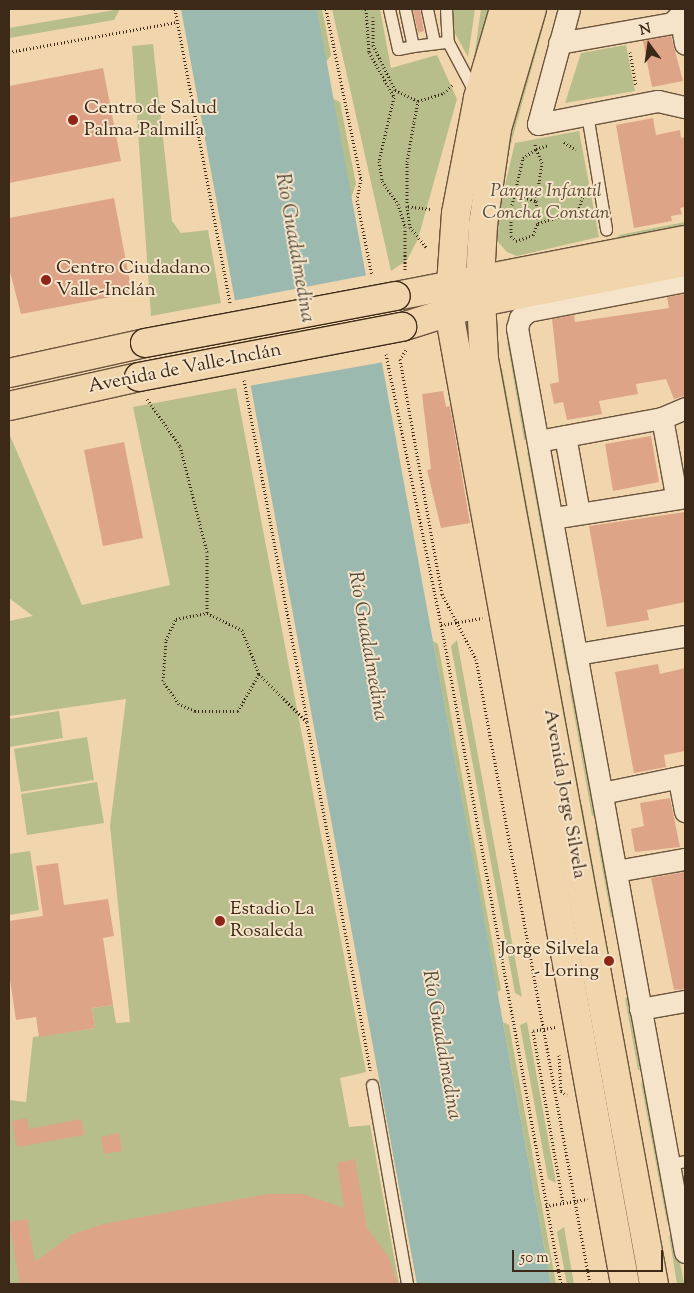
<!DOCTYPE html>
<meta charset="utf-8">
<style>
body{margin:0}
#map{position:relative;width:694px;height:1293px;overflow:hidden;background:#f1d6ad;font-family:"Sorts Mill Goudy",serif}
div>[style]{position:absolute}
.green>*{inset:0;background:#b8be8b}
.water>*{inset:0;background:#9bb9ae}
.pier>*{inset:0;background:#f1d6ad}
.building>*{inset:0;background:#dda487}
.path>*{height:3px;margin-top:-1.5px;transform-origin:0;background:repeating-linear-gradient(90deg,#3d2917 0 1px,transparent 0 3.5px)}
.roads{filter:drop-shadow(1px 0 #6a543c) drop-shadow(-1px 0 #6a543c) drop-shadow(0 1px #6a543c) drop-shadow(0 -1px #6a543c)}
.lane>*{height:11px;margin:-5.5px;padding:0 5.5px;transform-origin:5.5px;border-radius:5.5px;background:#f6e4ca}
.street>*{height:21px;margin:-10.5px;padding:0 10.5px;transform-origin:10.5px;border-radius:10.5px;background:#f6e4ca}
.primary>*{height:28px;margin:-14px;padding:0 14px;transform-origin:14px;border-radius:14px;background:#f1d6ad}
.bridges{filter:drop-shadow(1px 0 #3d2917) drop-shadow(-1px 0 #3d2917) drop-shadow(0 1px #3d2917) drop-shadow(0 -1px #3d2917)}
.primary-bridge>*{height:28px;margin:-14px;padding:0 14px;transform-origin:14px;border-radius:14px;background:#f1d6ad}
.dots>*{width:14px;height:14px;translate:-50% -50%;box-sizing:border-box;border:2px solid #f6e4ca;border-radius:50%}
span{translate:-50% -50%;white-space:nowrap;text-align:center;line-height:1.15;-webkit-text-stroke:4px #f6e4ca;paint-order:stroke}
.poi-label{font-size:19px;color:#3d2917}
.left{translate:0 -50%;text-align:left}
.right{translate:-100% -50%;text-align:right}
.park-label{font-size:19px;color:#5c4e34;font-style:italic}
.street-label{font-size:19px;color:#3d2917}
.water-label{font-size:20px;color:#544d3d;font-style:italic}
.frame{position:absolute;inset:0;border:10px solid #3d2917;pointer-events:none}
.north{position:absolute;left:624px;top:20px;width:50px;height:50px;-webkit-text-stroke:4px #f6e4ca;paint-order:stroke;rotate:346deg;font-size:14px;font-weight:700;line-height:20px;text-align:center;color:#3d2917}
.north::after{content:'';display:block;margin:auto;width:18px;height:22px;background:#3d2917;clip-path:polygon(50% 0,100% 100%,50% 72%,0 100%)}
.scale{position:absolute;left:512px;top:1250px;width:151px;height:22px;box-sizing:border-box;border:2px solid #3d2917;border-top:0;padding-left:6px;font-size:15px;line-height:18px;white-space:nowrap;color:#3d2917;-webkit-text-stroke:4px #f6e4ca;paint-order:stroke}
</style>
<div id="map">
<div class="green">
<i style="clip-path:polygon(120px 9px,114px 20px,9px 38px,9px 28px)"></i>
<i style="clip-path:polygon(317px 9px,322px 9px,331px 55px,326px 62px)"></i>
<i style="clip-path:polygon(332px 9px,380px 9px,391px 68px,437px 55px,457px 99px,418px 239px,407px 260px,391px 271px)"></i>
<i style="clip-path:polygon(453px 9px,475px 9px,468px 57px,452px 28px)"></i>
<i style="clip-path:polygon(481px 9px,493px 9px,475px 69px,473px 65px)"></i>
<i style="clip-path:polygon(539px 19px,545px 20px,498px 191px,503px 147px)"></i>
<i style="clip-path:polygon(153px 44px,172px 221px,181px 233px,208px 230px,221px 303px,151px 316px,132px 46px)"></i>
<i style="clip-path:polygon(626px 45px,635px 91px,565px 103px,581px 53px)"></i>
<i style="clip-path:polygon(333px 99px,340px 102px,356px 184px,351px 198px)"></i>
<i style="clip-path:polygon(579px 131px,599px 237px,517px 256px,507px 252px,498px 242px,495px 227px,515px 143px)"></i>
<i style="clip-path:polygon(685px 222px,685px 225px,619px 238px,619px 235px)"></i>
<i style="clip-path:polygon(512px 339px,564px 626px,559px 627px,527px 452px,531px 451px,529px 439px,524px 440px,507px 341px)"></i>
<i style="clip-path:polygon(502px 368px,579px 791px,575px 792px,577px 805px,582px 804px,605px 933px,598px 935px,496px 369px)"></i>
<i style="clip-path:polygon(236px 388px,366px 1072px,340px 1078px,349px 1127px,370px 1125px,399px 1284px,9px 1284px,9px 1100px,26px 1102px,33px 1037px,95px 1028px,92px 1008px,113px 1005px,116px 1023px,130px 1022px,110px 826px,126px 699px,9px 716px,9px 621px,33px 616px,9px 598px,9px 433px,82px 605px,170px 585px,133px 407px)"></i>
<i style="clip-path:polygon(567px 638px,598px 815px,592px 816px,569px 686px,573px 685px,571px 673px,567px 673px,561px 640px)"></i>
<i style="clip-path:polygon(457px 640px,522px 997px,515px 993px,451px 646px)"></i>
<i style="clip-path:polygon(433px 641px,438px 644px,501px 990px,497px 992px)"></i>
<i style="clip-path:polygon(59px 711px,63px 738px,9px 747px,9px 719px)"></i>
<i style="clip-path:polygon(87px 737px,94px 780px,21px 792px,14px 749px)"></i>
<i style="clip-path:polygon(97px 782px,104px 823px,27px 835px,21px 794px)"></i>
<i style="clip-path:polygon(600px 826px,618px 916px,611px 917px,595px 828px)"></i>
<i style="clip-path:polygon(30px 851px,39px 910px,9px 915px,9px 854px)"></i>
<i style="clip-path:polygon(632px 996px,684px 1284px,677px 1284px,669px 1236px,673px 1235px,671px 1222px,667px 1223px,641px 1083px,646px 1082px,643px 1069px,638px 1070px,625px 998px)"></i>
<i style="clip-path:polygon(503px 1022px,509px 1025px,556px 1284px,551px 1284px)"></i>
<i style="clip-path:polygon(527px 1022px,556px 1183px,548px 1179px,520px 1025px)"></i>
<i style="clip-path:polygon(564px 1227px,574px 1284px,567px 1284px,557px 1232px)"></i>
</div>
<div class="water">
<i style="clip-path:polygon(181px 9px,317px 9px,551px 1284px,417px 1284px)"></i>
</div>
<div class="pier">
<i style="clip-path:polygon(368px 275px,384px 362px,248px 386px,232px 301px)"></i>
</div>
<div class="building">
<i style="clip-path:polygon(413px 9px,420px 9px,424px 31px,418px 33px)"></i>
<i style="clip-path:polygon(671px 36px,683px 81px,652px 87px,643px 41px)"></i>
<i style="clip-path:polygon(103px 68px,121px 161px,9px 183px,9px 86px)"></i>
<i style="clip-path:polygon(653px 118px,656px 135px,680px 130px,681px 138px,685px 137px,685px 207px,680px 208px,682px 214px,671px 216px,672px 221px,634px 228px,616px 125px)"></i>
<i style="clip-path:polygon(114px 198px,132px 293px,21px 314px,9px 268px,9px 218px)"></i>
<i style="clip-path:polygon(685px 294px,685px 396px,674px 399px,666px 379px,636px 384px,638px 394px,599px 401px,602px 414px,567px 420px,563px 402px,554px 404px,550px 384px,559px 382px,552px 319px,574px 315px,575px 322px,669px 308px,667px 297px)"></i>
<i style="clip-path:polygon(443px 391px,446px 407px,450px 406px,470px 523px,441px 528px,427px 470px,431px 469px,422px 394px)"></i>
<i style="clip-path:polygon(651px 436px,659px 482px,613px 491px,605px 444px)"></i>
<i style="clip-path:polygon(124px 442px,143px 538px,103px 546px,84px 450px)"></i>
<i style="clip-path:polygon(685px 512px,685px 602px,647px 610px,649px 620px,607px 627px,589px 526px)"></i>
<i style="clip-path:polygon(658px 664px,660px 674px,685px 668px,685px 751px,664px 755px,666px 767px,634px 773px,615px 672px)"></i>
<i style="clip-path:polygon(670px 798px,680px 847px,635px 852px,631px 829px,644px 826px,640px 803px)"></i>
<i style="clip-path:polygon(58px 863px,64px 905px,108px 899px,114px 936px,103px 938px,113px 1005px,92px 1008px,95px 1028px,39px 1037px,36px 1017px,16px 1020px,9px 973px,9px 921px,43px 916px,36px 866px)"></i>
<i style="clip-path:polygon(684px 872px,685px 989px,674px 990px,651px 878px)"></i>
<i style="clip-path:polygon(27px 1118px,29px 1129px,81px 1119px,84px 1135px,17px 1147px,12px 1121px)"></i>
<i style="clip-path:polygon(119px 1133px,122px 1151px,104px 1154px,101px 1137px)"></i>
<i style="clip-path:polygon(355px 1159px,367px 1228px,388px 1256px,398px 1284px,20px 1284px,9px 1222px,27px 1219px,35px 1262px,73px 1234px,103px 1224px,268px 1194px,303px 1194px,344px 1208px,337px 1163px)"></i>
</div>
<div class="path">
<i style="left:175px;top:9px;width:299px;rotate:79.4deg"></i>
<i style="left:326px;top:9px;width:174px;rotate:78.4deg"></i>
<i style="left:361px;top:179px;width:21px;rotate:101deg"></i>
<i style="left:357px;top:200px;width:77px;rotate:78.8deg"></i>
<i style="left:366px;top:9px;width:43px;rotate:86deg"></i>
<i style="left:369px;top:52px;width:51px;rotate:60.9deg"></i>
<i style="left:394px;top:97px;width:66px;rotate:103.2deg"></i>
<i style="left:379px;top:161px;width:20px;rotate:81deg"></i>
<i style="left:382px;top:181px;width:28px;rotate:55deg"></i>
<i style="left:398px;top:204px;width:24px;rotate:73deg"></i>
<i style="left:405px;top:227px;width:43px;rotate:90deg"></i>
<i style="left:373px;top:17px;width:28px;rotate:90deg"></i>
<i style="left:373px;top:45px;width:50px;rotate:63.9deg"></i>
<i style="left:395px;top:90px;width:25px;rotate:26deg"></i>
<i style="left:9px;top:52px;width:171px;rotate:-10.1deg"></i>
<i style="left:630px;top:52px;width:34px;rotate:80deg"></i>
<i style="left:564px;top:142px;width:14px;rotate:34deg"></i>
<i style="left:514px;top:194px;width:23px;rotate:18deg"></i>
<i style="left:512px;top:205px;width:48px;rotate:-76.8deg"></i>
<i style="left:523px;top:158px;width:16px;rotate:-35deg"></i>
<i style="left:536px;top:149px;width:5px;rotate:-101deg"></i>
<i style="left:407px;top:206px;width:21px;rotate:82deg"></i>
<i style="left:410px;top:227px;width:26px;rotate:51deg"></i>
<i style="left:430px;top:209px;width:23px;rotate:-173deg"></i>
<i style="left:407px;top:206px;width:44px;rotate:-90deg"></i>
<i style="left:407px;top:162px;width:41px;rotate:-80.1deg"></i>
<i style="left:414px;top:122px;width:21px;rotate:-79deg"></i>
<i style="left:418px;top:101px;width:27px;rotate:-17deg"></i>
<i style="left:444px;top:93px;width:13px;rotate:-45deg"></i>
<i style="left:511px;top:211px;width:25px;rotate:90deg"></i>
<i style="left:511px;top:236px;width:7px;rotate:45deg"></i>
<i style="left:516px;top:241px;width:18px;rotate:-19deg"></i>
<i style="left:533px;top:235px;width:13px;rotate:-67deg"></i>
<i style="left:538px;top:223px;width:51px;rotate:-15.9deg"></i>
<i style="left:578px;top:211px;width:19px;rotate:-72deg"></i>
<i style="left:538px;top:223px;width:22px;rotate:-95deg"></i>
<i style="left:536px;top:201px;width:38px;rotate:-81deg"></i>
<i style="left:542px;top:163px;width:15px;rotate:-113deg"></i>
<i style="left:536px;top:149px;width:13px;rotate:-18deg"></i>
<i style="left:406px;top:350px;width:11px;rotate:124deg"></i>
<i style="left:400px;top:359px;width:239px;rotate:79.9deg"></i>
<i style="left:442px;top:594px;width:73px;rotate:62.4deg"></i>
<i style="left:476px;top:659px;width:635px;rotate:79.66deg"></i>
<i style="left:386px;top:354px;width:297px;rotate:78.5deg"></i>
<i style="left:445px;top:645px;width:649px;rotate:79.71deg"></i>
<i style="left:244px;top:380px;width:347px;rotate:79.5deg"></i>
<i style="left:147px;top:399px;width:57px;rotate:54.9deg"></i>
<i style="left:180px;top:446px;width:109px;rotate:75.7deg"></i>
<i style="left:207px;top:552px;width:61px;rotate:90deg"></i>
<i style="left:441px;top:625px;width:42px;rotate:-9.7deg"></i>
<i style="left:259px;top:674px;width:43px;rotate:119.6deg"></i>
<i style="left:238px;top:711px;width:43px;rotate:180deg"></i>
<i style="left:195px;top:711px;width:17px;rotate:-156deg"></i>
<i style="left:179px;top:704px;width:28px;rotate:-125deg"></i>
<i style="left:163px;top:681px;width:41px;rotate:-85.8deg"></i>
<i style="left:166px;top:640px;width:23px;rotate:-65deg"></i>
<i style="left:176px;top:619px;width:32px;rotate:-11deg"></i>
<i style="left:207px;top:613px;width:39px;rotate:26deg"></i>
<i style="left:242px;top:630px;width:47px;rotate:68.9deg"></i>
<i style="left:259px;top:674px;width:68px;rotate:45deg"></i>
<i style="left:307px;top:722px;width:354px;rotate:79.7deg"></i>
<i style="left:555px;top:1027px;width:22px;rotate:170deg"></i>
<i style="left:533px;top:1031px;width:175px;rotate:80.1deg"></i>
<i style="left:559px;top:1055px;width:36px;rotate:87deg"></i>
<i style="left:561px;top:1091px;width:7px;rotate:34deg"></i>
<i style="left:546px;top:1206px;width:42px;rotate:-9.7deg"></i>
</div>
<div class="roads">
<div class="lane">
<i style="left:389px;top:9px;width:41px;rotate:77.3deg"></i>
<i style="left:398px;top:49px;width:15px;rotate:-11deg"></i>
<i style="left:405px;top:9px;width:38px;rotate:78deg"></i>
<i style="left:413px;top:46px;width:35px;rotate:-7deg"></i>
<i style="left:427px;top:9px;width:33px;rotate:78deg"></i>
<i style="left:446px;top:9px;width:33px;rotate:87deg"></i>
<i style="left:448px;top:42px;width:58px;rotate:62.1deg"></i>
<i style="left:587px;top:114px;width:117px;rotate:80.6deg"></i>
<i style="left:372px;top:1085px;width:202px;rotate:80deg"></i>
<i style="left:670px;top:1164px;width:15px;rotate:-11deg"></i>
</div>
<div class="street">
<i style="left:569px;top:9px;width:119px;rotate:105.1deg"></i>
<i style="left:538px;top:124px;width:122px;rotate:-10.9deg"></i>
<i style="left:658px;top:101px;width:28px;rotate:13deg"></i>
<i style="left:680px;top:15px;width:29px;rotate:80deg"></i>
<i style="left:559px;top:43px;width:115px;rotate:-10deg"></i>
<i style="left:672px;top:23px;width:18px;rotate:-45deg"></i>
<i style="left:685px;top:281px;width:160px;rotate:169.2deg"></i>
<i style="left:528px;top:311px;width:11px;rotate:139deg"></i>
<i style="left:520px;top:318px;width:10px;rotate:107deg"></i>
<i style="left:517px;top:328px;width:939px;rotate:79.7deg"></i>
<i style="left:662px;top:418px;width:78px;rotate:79.7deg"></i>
<i style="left:565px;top:436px;width:78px;rotate:79.7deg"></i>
<i style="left:538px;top:441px;width:126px;rotate:-10.5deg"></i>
<i style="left:662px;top:418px;width:25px;rotate:-23deg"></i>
<i style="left:553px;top:518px;width:134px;rotate:-9deg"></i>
<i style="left:577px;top:654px;width:109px;rotate:-9.5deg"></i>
<i style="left:679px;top:780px;width:32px;rotate:79deg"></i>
<i style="left:602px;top:793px;width:85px;rotate:-11.6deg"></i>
<i style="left:616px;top:871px;width:70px;rotate:-9.9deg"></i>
<i style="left:640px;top:1009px;width:46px;rotate:-10.1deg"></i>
</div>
<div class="primary">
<i style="left:504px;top:9px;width:93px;rotate:106.3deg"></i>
<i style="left:478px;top:98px;width:117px;rotate:100.8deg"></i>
<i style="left:456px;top:213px;width:99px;rotate:94deg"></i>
<i style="left:449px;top:312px;width:988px;rotate:79.74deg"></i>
<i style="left:532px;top:9px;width:125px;rotate:106.3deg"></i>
<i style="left:497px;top:129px;width:97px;rotate:98.3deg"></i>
<i style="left:483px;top:225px;width:53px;rotate:93.2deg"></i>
<i style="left:480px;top:278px;width:81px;rotate:87.2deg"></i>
<i style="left:484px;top:359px;width:940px;rotate:79.59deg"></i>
<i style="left:396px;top:296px;width:294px;rotate:-11deg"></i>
<i style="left:402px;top:327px;width:83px;rotate:-17.6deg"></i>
<i style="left:481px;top:302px;width:208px;rotate:-11.1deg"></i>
<i style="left:9px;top:373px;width:139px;rotate:-12.4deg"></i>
<i style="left:9px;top:406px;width:133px;rotate:-12.6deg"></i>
</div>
</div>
<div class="bridges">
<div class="primary-bridge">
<i style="left:145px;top:343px;width:255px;rotate:-10.6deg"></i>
<i style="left:139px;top:377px;width:268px;rotate:-10.8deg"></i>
</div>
</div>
<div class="dots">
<i style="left:73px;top:120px;background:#8f2418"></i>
<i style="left:46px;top:280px;background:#8f2418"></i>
<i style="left:220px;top:921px;background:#8f2418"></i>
<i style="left:609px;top:961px;background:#8f2418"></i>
</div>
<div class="poi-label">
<span class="left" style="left:84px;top:120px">Centro de Salud<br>Palma-Palmilla</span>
<span class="left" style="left:56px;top:280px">Centro Ciudadano<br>Valle-Inclán</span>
<span class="left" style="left:230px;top:921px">Estadio La<br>Rosaleda</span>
<span class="right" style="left:599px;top:961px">Jorge Silvela<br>- Loring</span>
</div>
<div class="park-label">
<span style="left:546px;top:203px">Parque Infantil<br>Concha Constan</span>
</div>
<div class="street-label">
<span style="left:185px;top:369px;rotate:-11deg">Avenida de Valle-Inclán</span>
<span style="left:564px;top:794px;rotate:80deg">Avenida Jorge Silvela</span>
</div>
<div class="water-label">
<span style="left:294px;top:248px;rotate:80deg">Río Guadalmedina</span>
<span style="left:367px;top:646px;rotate:80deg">Río Guadalmedina</span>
<span style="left:441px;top:1045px;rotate:80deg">Río Guadalmedina</span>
</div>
<div class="frame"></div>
<div class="north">N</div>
<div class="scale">50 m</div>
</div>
